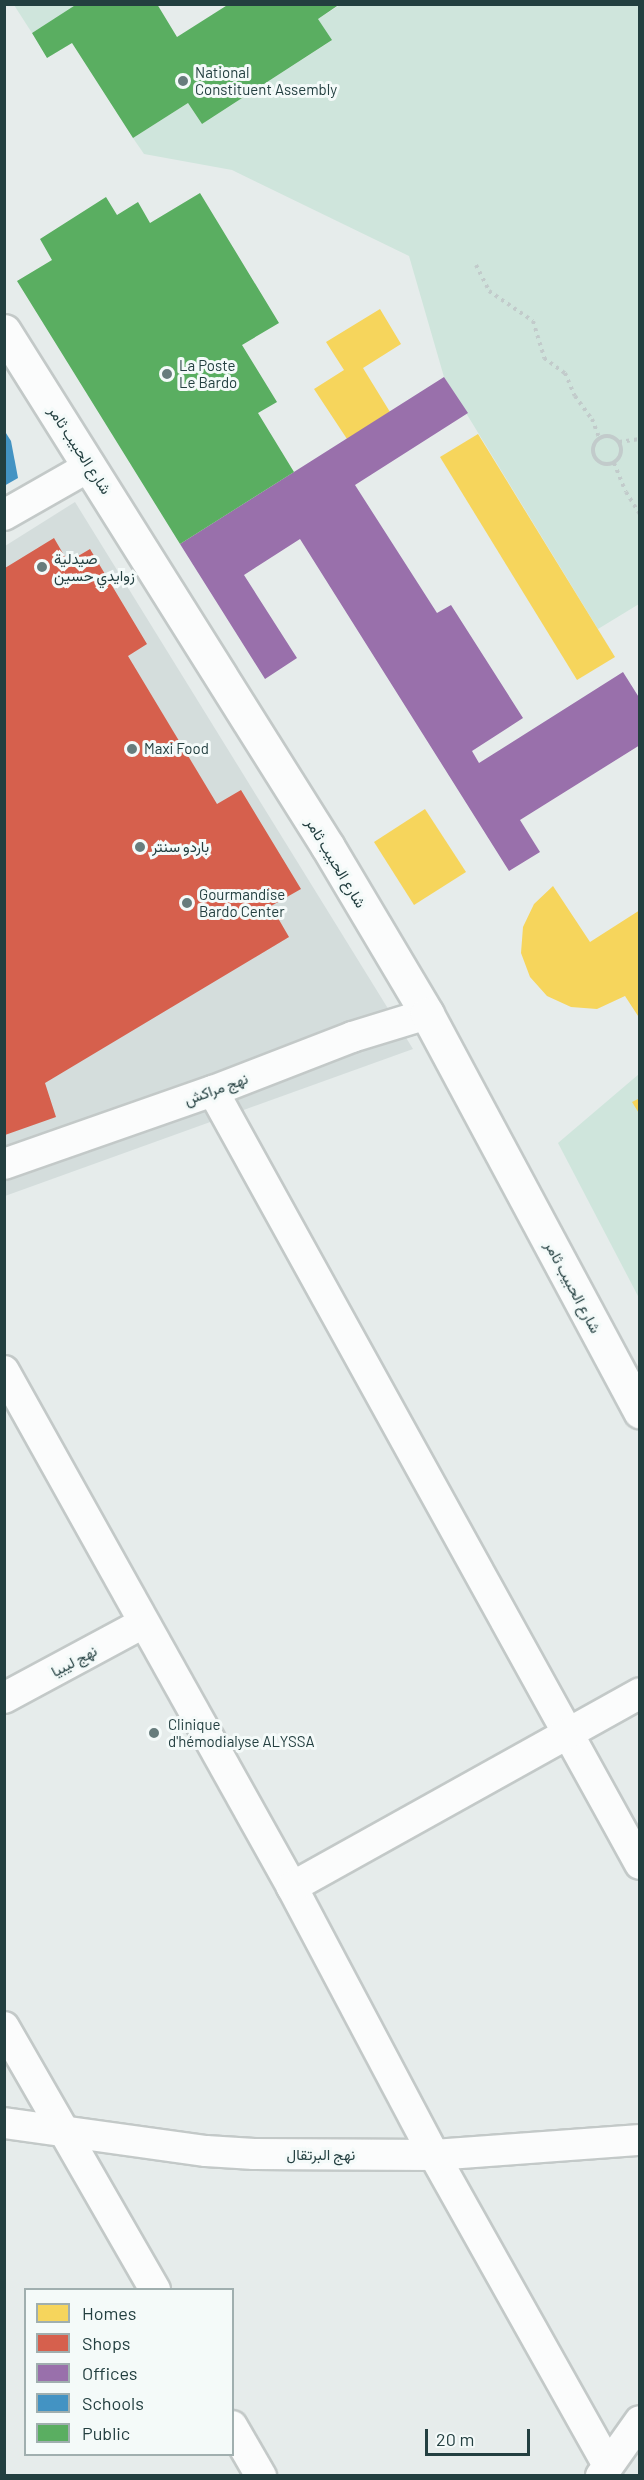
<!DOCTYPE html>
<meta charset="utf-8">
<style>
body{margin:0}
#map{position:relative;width:644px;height:2480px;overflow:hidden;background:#e6eceb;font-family:Barlow,Vazirmatn,sans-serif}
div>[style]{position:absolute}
.built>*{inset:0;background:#d4dddc}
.green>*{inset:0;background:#cfe5dc}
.homes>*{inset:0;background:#f6d55c}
.shops>*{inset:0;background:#d6604d}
.offices>*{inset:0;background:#9970ab}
.schools>*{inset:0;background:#4393c3}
.public>*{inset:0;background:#5aae61}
.path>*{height:4px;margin-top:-2px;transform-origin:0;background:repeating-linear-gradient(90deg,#c2cbcb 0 3px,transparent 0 7.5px)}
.path>.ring{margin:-2px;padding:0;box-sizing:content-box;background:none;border:4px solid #c2cbcb;border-radius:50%}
.roads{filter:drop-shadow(2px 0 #c3c9c8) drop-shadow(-2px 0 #c3c9c8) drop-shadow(0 2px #c3c9c8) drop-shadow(0 -2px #c3c9c8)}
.street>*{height:30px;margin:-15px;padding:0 15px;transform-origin:15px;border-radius:15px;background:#fbfcfc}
.secondary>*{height:33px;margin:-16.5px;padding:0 16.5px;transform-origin:16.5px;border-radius:16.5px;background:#fbfcfc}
.dots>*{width:16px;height:16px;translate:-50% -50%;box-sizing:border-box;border:3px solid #f4faf9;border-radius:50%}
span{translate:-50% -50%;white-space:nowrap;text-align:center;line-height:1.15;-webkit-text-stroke:6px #f4faf9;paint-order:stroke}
.poi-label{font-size:15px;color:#233f40}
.left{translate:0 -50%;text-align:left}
.street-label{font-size:15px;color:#233f40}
.frame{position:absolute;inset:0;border:6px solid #233f40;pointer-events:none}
.legend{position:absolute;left:24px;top:2288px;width:210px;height:168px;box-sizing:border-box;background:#f4faf9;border:2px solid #a0afaf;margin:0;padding:8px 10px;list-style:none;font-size:18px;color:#233f40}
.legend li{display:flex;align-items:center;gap:12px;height:30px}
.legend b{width:30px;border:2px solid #a0afaf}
.scale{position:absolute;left:425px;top:2429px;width:105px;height:27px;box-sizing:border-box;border:3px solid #233f40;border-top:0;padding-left:8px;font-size:18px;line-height:21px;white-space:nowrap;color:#233f40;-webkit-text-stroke:4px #f4faf9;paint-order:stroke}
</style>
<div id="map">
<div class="built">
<i style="clip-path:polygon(75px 502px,413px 1049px,5px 1196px,5px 546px)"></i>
</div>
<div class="green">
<i style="clip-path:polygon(14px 5px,77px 5px,32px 33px)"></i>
<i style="clip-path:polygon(340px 5px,639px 5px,639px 604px,598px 629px,444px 377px,409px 256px,232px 170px,144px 154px,133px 138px,188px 103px,202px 124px,331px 41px,318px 19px)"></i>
<i style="clip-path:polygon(639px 1074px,639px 1298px,558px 1143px)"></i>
</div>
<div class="homes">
<i style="clip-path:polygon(380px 309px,401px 344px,363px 368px,390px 412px,347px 439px,314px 389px,344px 370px,326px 342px)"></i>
<i style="clip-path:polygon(478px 434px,615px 657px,577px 680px,440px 457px)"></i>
<i style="clip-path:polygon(425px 809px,466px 872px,414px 905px,374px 842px)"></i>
<i style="clip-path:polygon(553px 886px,590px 942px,640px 910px,640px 1019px,625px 996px,597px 1009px,571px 1007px,547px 996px,530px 977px,521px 953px,523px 927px,534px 904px)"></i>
<i style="clip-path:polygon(640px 1098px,640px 1115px,632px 1102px)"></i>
</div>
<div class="shops">
<i style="clip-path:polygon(54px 538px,68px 562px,90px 549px,147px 644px,128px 656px,217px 804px,241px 790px,301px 889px,271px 906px,289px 937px,45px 1083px,56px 1117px,5px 1135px,5px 568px)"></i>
</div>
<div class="offices">
<i style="clip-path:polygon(444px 377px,468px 413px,355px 485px,437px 613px,451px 605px,523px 718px,472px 751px,479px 763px,623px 672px,640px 699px,640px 745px,520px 820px,540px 852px,509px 871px,300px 539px,244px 575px,297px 658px,265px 679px,180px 544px)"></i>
</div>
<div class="schools">
<i style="clip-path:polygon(4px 430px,11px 441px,18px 478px,4px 486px)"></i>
</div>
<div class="public">
<i style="clip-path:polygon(77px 4px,157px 4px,177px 37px,229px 4px,340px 4px,318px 19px,332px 40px,202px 124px,188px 103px,133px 138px,72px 43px,47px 58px,32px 33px)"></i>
<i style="clip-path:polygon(200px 193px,279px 323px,242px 345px,277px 402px,258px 413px,294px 472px,180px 544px,17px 281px,52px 260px,40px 239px,106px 197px,117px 215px,138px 202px,150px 223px)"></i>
</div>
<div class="path">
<i style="left:476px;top:265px;width:29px;rotate:63deg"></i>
<i style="left:489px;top:291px;width:53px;rotate:34.3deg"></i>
<i style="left:533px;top:321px;width:39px;rotate:73deg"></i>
<i style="left:544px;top:358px;width:26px;rotate:36deg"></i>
<i style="left:565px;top:373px;width:25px;rotate:67deg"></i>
<i style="left:575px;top:396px;width:29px;rotate:54deg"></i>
<i style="left:592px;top:419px;width:19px;rotate:69deg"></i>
<i class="ring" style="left:593px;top:436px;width:24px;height:24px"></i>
<i style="left:619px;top:442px;width:21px;rotate:-8deg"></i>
<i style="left:614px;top:463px;width:31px;rotate:68deg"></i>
<i style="left:626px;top:492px;width:26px;rotate:58deg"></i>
</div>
<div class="roads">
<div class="street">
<i style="left:4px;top:515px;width:99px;rotate:-29.7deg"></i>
<i style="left:213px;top:1091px;width:883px;rotate:61.08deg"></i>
<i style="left:4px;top:1164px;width:221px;rotate:-19.3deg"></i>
<i style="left:213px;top:1091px;width:149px;rotate:-21.2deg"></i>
<i style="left:352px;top:1037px;width:78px;rotate:-17deg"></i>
<i style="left:4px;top:1371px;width:591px;rotate:60.83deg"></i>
<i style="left:292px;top:1887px;width:303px;rotate:62.1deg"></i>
<i style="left:434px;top:2155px;width:355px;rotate:60.7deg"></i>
<i style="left:4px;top:1698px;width:158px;rotate:-28.3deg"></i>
<i style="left:292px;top:1887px;width:398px;rotate:-29.1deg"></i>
<i style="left:4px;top:2027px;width:303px;rotate:60.1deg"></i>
<i style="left:4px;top:2123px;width:204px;rotate:7.9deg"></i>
<i style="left:206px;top:2151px;width:48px;rotate:3.6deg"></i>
<i style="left:254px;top:2154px;width:180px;rotate:0.3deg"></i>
<i style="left:434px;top:2155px;width:207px;rotate:-4.2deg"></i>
<i style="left:232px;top:2426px;width:58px;rotate:59.9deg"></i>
<i style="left:601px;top:2476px;width:67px;rotate:-54.7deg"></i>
</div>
<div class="secondary">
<i style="left:4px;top:331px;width:609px;rotate:57.88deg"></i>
<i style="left:328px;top:847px;width:194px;rotate:59.3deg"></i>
<i style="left:427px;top:1014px;width:451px;rotate:61.8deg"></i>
</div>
</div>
<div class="dots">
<i style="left:183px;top:81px;background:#677c7c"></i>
<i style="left:167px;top:374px;background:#677c7c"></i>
<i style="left:42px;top:567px;background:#677c7c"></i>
<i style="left:132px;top:749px;background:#677c7c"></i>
<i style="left:140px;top:847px;background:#677c7c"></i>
<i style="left:187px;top:903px;background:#677c7c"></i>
<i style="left:154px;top:1733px;background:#677c7c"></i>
</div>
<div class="poi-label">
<span class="left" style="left:195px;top:81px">National<br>Constituent Assembly</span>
<span class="left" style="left:179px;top:374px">La Poste<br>Le Bardo</span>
<span class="left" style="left:54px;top:567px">صيدلية<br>زوايدي حسين</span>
<span class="left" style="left:144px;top:749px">Maxi Food</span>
<span class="left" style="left:152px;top:847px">باردو سنتر</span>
<span class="left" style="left:199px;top:903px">Gourmandise<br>Bardo Center</span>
<span class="left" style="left:168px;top:1733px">Clinique<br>d'hémodialyse ALYSSA</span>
</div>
<div class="street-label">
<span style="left:80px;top:450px;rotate:57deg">شارع الحبيب ثامر</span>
<span style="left:336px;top:863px;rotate:59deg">شارع الحبيب ثامر</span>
<span style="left:216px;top:1089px;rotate:-20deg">نهج مراكش</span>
<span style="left:573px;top:1287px;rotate:62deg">شارع الحبيب ثامر</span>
<span style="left:74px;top:1661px;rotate:-28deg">نهج ليبيا</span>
<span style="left:321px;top:2155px">نهج البرتقال</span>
</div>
<div class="frame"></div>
<ul class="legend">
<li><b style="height:16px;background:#f6d55c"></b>Homes</li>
<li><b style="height:16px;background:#d6604d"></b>Shops</li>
<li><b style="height:16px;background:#9970ab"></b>Offices</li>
<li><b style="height:16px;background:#4393c3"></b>Schools</li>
<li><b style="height:16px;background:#5aae61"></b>Public</li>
</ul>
<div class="scale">20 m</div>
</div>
